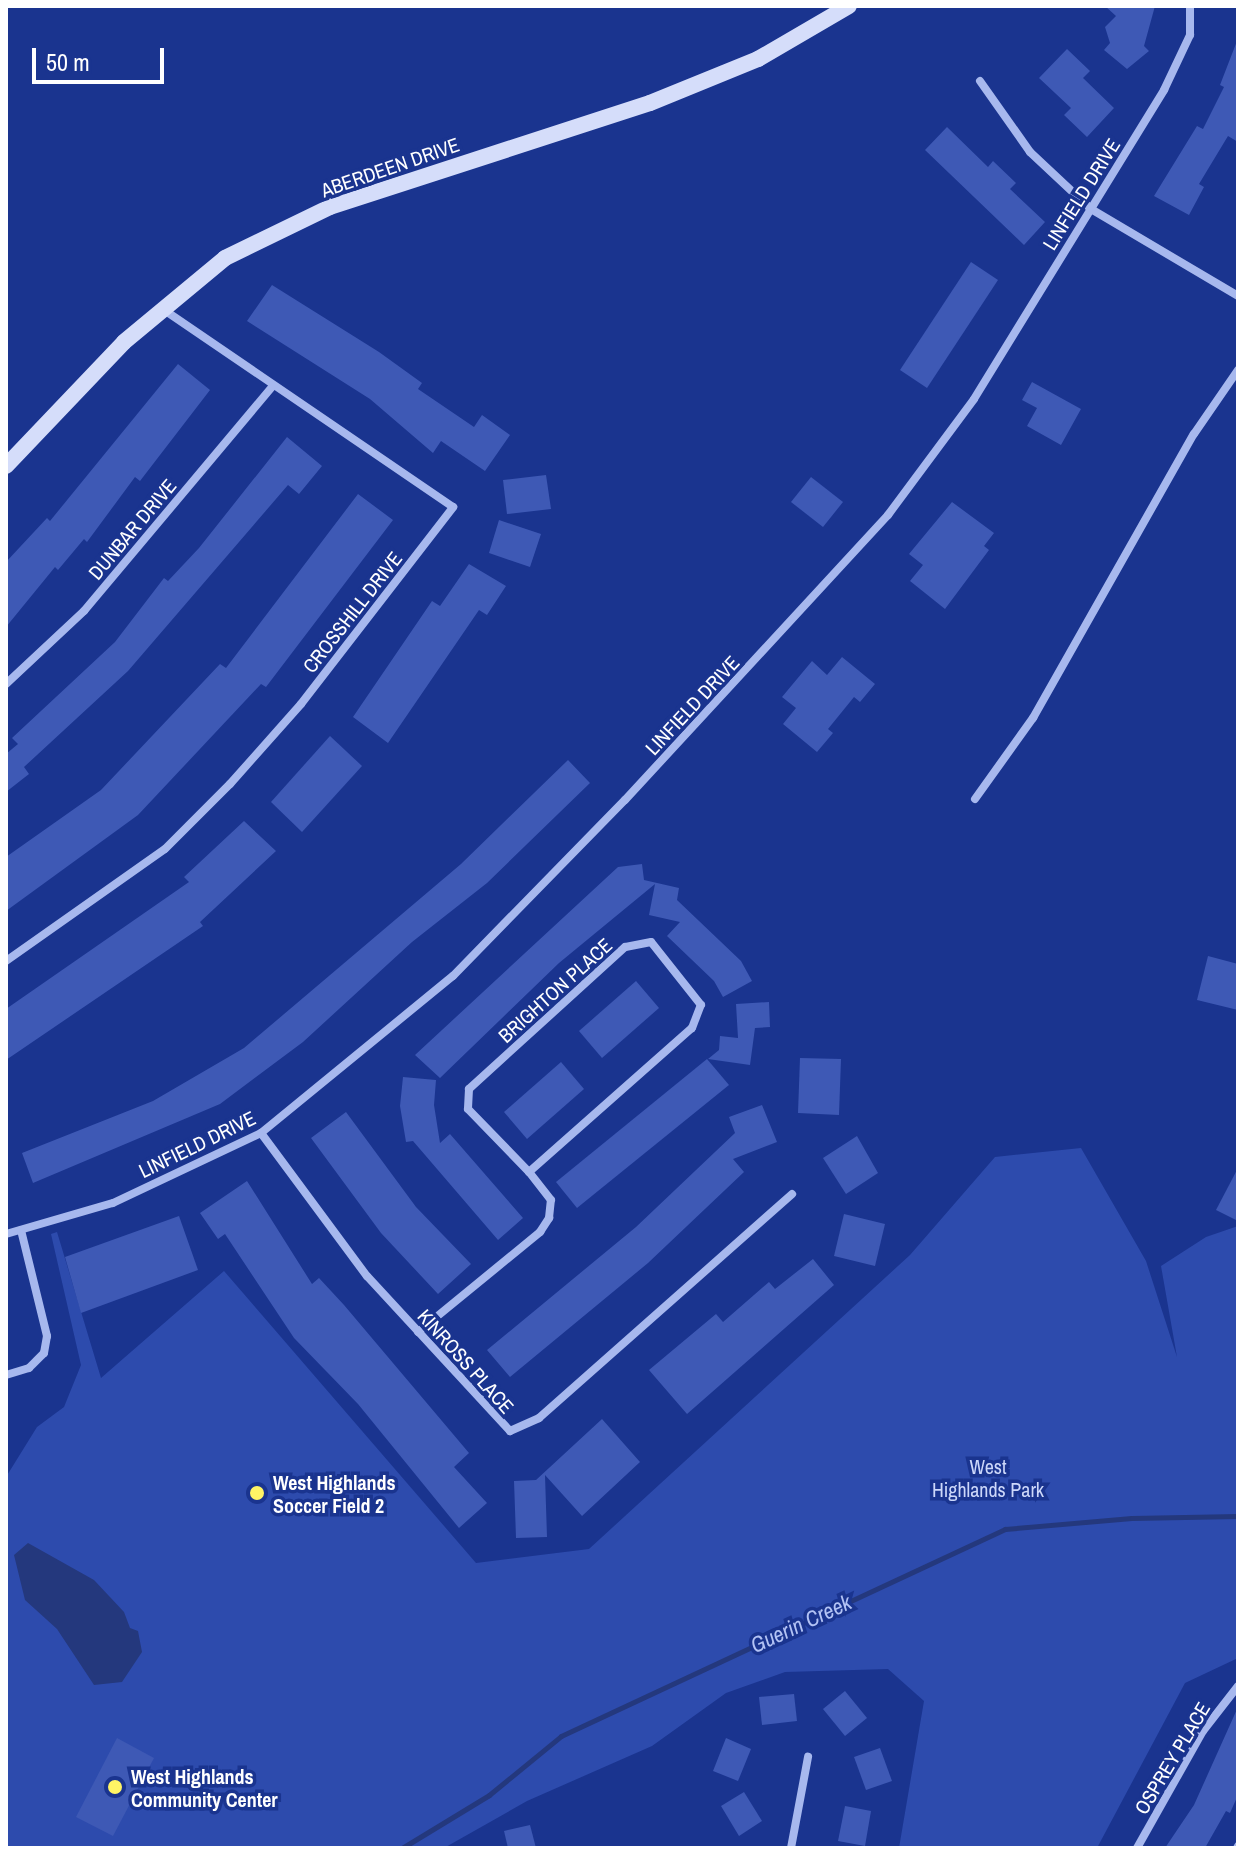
<!DOCTYPE html>
<style>
body{margin:0}
#map{position:relative;width:1244px;height:1854px;overflow:hidden;background:#1a348f;font-family:"Archivo Narrow",sans-serif}
div>[style]{position:absolute}
.green>*{inset:0;background:#2d4bad}
.water>*{inset:0;background:#24387d}
.stream>*{height:5px;margin:-2.5px;padding:0 2.5px;transform-origin:2.5px;border-radius:2.5px;background:#24387d}
.building>*{inset:0;background:#3e59b5}
.street>*{height:8px;margin:-4px;padding:0 4px;transform-origin:4px;border-radius:4px;background:#a7b8ee}
.secondary>*{height:16px;margin:-8px;padding:0 8px;transform-origin:8px;border-radius:8px;background:#d5ddfa}
.dots>*{width:22px;height:22px;translate:-50% -50%;box-sizing:border-box;border:4px solid #1a348f;border-radius:50%}
span{translate:-50% -50%;white-space:nowrap;text-align:center;line-height:1.15;-webkit-text-stroke:7px #1a348f;paint-order:stroke}
.street-label{font-size:20px;color:#fff}
.park-label{font-size:20px;color:#cdd8fa}
.poi-label{font-size:20px;color:#fff;font-weight:700}
.left{translate:0 -50%;text-align:left}
.water-label{font-size:22px;color:#b3c3f5;font-style:italic}
.frame{position:absolute;inset:0;border:8px solid #fff;pointer-events:none}
.scale{position:absolute;left:32px;top:48px;width:132px;height:36px;box-sizing:border-box;border:4px solid #fff;border-top:0;padding-left:10px;font-size:24px;line-height:28px;white-space:nowrap;color:#fff;-webkit-text-stroke:6px #1a348f;paint-order:stroke}
</style>
<div id="map">
<div class="green">
<i style="clip-path:polygon(1081px 1148px,1146px 1261px,1177px 1357px,1161px 1266px,1206px 1237px,1238px 1226px,1238px 1658px,1185px 1683px,1097px 1848px,899px 1848px,924px 1701px,888px 1669px,785px 1672px,726px 1693px,652px 1746px,527px 1801px,444px 1848px,6px 1848px,6px 1477px,37px 1427px,64px 1407px,81px 1365px,51px 1234px,57px 1232px,101px 1378px,224px 1271px,476px 1563px,589px 1549px,910px 1255px,995px 1157px)"></i>
</div>
<div class="water">
<i style="clip-path:polygon(28px 1543px,94px 1580px,124px 1612px,130px 1628px,138px 1631px,142px 1652px,122px 1682px,94px 1685px,57px 1629px,25px 1600px,14px 1555px)"></i>
</div>
<div class="stream">
<i style="left:402px;top:1848px;width:102px;rotate:-31.3deg"></i>
<i style="left:489px;top:1795px;width:93px;rotate:-39.3deg"></i>
<i style="left:561px;top:1736px;width:490px;rotate:-25deg"></i>
<i style="left:1005px;top:1529px;width:127px;rotate:-5deg"></i>
<i style="left:1132px;top:1518px;width:106px;rotate:-1.1deg"></i>
</div>
<div class="building">
<i style="clip-path:polygon(1105px 6px,1155px 6px,1144px 46px,1149px 51px,1127px 69px,1104px 50px,1110px 43px,1105px 27px,1116px 16px)"></i>
<i style="clip-path:polygon(1237px 41px,1238px 142px,1228px 136px,1199px 184px,1204px 187px,1189px 215px,1154px 196px,1197px 126px,1203px 129px,1224px 87px,1220px 85px)"></i>
<i style="clip-path:polygon(1067px 49px,1090px 71px,1083px 78px,1114px 108px,1087px 137px,1064px 115px,1071px 108px,1039px 78px)"></i>
<i style="clip-path:polygon(947px 127px,988px 167px,993px 161px,1016px 183px,1010px 189px,1045px 222px,1024px 245px,925px 150px)"></i>
<i style="clip-path:polygon(971px 262px,998px 280px,927px 388px,900px 370px)"></i>
<i style="clip-path:polygon(272px 285px,379px 352px,422px 383px,418px 389px,474px 427px,482px 415px,510px 435px,485px 471px,441px 441px,433px 453px,370px 399px,247px 321px)"></i>
<i style="clip-path:polygon(178px 364px,210px 390px,140px 481px,135px 477px,87px 542px,84px 539px,58px 570px,55px 567px,6px 627px,6px 562px,47px 518px,50px 521px)"></i>
<i style="clip-path:polygon(1032px 382px,1081px 409px,1061px 445px,1027px 426px,1037px 408px,1022px 400px)"></i>
<i style="clip-path:polygon(287px 437px,322px 466px,299px 494px,288px 485px,128px 671px,24px 767px,29px 774px,6px 792px,6px 754px,18px 744px,12px 738px,115px 642px,164px 578px,168px 581px,199px 548px)"></i>
<i style="clip-path:polygon(546px 475px,551px 509px,507px 514px,503px 480px)"></i>
<i style="clip-path:polygon(811px 477px,843px 502px,823px 527px,791px 502px)"></i>
<i style="clip-path:polygon(358px 494px,393px 520px,266px 687px,261px 684px,138px 815px,6px 911px,6px 857px,101px 790px,220px 664px,226px 668px)"></i>
<i style="clip-path:polygon(952px 502px,994px 533px,984px 546px,989px 550px,945px 609px,910px 581px,923px 565px,909px 554px)"></i>
<i style="clip-path:polygon(499px 520px,541px 534px,530px 567px,489px 553px)"></i>
<i style="clip-path:polygon(469px 564px,506px 586px,487px 615px,479px 610px,388px 743px,353px 717px,432px 601px,440px 606px)"></i>
<i style="clip-path:polygon(842px 657px,875px 684px,860px 702px,854px 697px,828px 729px,833px 733px,817px 752px,783px 724px,796px 708px,782px 697px,812px 661px,827px 675px)"></i>
<i style="clip-path:polygon(330px 736px,362px 766px,302px 832px,271px 802px)"></i>
<i style="clip-path:polygon(568px 760px,590px 783px,487px 883px,412px 942px,303px 1042px,220px 1104px,33px 1183px,22px 1153px,153px 1101px,244px 1048px,461px 864px)"></i>
<i style="clip-path:polygon(244px 821px,276px 851px,200px 922px,203px 926px,6px 1060px,6px 1009px,189px 882px,184px 877px)"></i>
<i style="clip-path:polygon(642px 864px,644px 880px,679px 888px,677px 900px,741px 961px,752px 981px,723px 997px,714px 981px,667px 936px,680px 922px,649px 915px,655px 884px,559px 963px,440px 1078px,415px 1055px,618px 867px)"></i>
<i style="clip-path:polygon(1208px 956px,1238px 964px,1238px 1010px,1197px 1000px)"></i>
<i style="clip-path:polygon(636px 981px,659px 1008px,602px 1058px,579px 1031px)"></i>
<i style="clip-path:polygon(769px 1002px,770px 1027px,755px 1028px,750px 1065px,708px 1059px,719px 1050px,720px 1036px,738px 1038px,736px 1004px)"></i>
<i style="clip-path:polygon(800px 1058px,841px 1059px,839px 1115px,798px 1113px)"></i>
<i style="clip-path:polygon(707px 1059px,729px 1085px,577px 1208px,556px 1182px)"></i>
<i style="clip-path:polygon(561px 1062px,584px 1089px,527px 1139px,504px 1112px)"></i>
<i style="clip-path:polygon(403px 1077px,436px 1080px,434px 1105px,440px 1143px,450px 1134px,523px 1218px,498px 1240px,413px 1141px,406px 1142px,400px 1106px)"></i>
<i style="clip-path:polygon(762px 1105px,777px 1142px,733px 1159px,744px 1172px,648px 1263px,510px 1377px,487px 1350px,636px 1227px,735px 1133px,729px 1117px)"></i>
<i style="clip-path:polygon(346px 1112px,416px 1207px,471px 1264px,438px 1294px,381px 1233px,311px 1138px)"></i>
<i style="clip-path:polygon(857px 1136px,878px 1173px,846px 1194px,823px 1158px)"></i>
<i style="clip-path:polygon(1238px 1168px,1238px 1221px,1216px 1210px)"></i>
<i style="clip-path:polygon(247px 1181px,312px 1284px,319px 1278px,344px 1305px,469px 1453px,454px 1467px,487px 1503px,459px 1528px,358px 1404px,294px 1338px,225px 1234px,218px 1239px,200px 1213px)"></i>
<i style="clip-path:polygon(844px 1214px,885px 1224px,875px 1266px,834px 1256px)"></i>
<i style="clip-path:polygon(179px 1216px,198px 1270px,81px 1313px,65px 1257px)"></i>
<i style="clip-path:polygon(813px 1259px,834px 1285px,687px 1414px,649px 1370px,716px 1314px,723px 1322px,769px 1282px,775px 1289px)"></i>
<i style="clip-path:polygon(602px 1419px,640px 1462px,582px 1516px,545px 1475px,547px 1537px,516px 1538px,514px 1481px,536px 1480px)"></i>
<i style="clip-path:polygon(845px 1691px,867px 1718px,845px 1736px,823px 1709px)"></i>
<i style="clip-path:polygon(794px 1694px,797px 1721px,762px 1725px,759px 1697px)"></i>
<i style="clip-path:polygon(1238px 1707px,1238px 1795px,1230px 1813px,1226px 1811px,1205px 1848px,1165px 1848px,1194px 1805px)"></i>
<i style="clip-path:polygon(117px 1738px,154px 1758px,113px 1836px,76px 1817px)"></i>
<i style="clip-path:polygon(726px 1738px,751px 1749px,738px 1781px,713px 1771px)"></i>
<i style="clip-path:polygon(880px 1748px,892px 1781px,866px 1790px,854px 1757px)"></i>
<i style="clip-path:polygon(744px 1792px,762px 1821px,739px 1836px,721px 1806px)"></i>
<i style="clip-path:polygon(845px 1806px,871px 1811px,865px 1846px,838px 1841px)"></i>
<i style="clip-path:polygon(530px 1825px,536px 1848px,508px 1848px,504px 1831px)"></i>
</div>
<div class="street">
<i style="left:980px;top:81px;width:87px;rotate:54.8deg"></i>
<i style="left:1030px;top:152px;width:83px;rotate:43.1deg"></i>
<i style="left:1091px;top:209px;width:171px;rotate:30.6deg"></i>
<i style="left:6px;top:684px;width:107px;rotate:-43.1deg"></i>
<i style="left:84px;top:611px;width:294px;rotate:-50deg"></i>
<i style="left:975px;top:799px;width:100px;rotate:-54.4deg"></i>
<i style="left:1033px;top:718px;width:326px;rotate:-60.5deg"></i>
<i style="left:1194px;top:434px;width:78px;rotate:-55.5deg"></i>
<i style="left:6px;top:961px;width:194px;rotate:-35.2deg"></i>
<i style="left:165px;top:849px;width:92px;rotate:-45deg"></i>
<i style="left:230px;top:784px;width:107px;rotate:-48.4deg"></i>
<i style="left:301px;top:704px;width:249px;rotate:-52.3deg"></i>
<i style="left:453px;top:507px;width:353px;rotate:-145.7deg"></i>
<i style="left:261px;top:1133px;width:178px;rotate:53.5deg"></i>
<i style="left:367px;top:1276px;width:211px;rotate:47.3deg"></i>
<i style="left:510px;top:1431px;width:32px;rotate:-24deg"></i>
<i style="left:539px;top:1418px;width:338px;rotate:-41.5deg"></i>
<i style="left:6px;top:1234px;width:111px;rotate:-16.2deg"></i>
<i style="left:113px;top:1203px;width:164px;rotate:-25.3deg"></i>
<i style="left:261px;top:1133px;width:248px;rotate:-39.3deg"></i>
<i style="left:453px;top:976px;width:246px;rotate:-45.7deg"></i>
<i style="left:625px;top:800px;width:388px;rotate:-47.3deg"></i>
<i style="left:888px;top:515px;width:144px;rotate:-53.4deg"></i>
<i style="left:974px;top:399px;width:363px;rotate:-58.4deg"></i>
<i style="left:1164px;top:90px;width:61px;rotate:-64.7deg"></i>
<i style="left:1190px;top:35px;width:29px;rotate:-90deg"></i>
<i style="left:418px;top:1332px;width:158px;rotate:-39.3deg"></i>
<i style="left:540px;top:1232px;width:17px;rotate:-57deg"></i>
<i style="left:549px;top:1218px;width:18px;rotate:-84deg"></i>
<i style="left:551px;top:1200px;width:36px;rotate:-128deg"></i>
<i style="left:529px;top:1172px;width:217px;rotate:-41.5deg"></i>
<i style="left:692px;top:1028px;width:25px;rotate:-69deg"></i>
<i style="left:701px;top:1005px;width:80px;rotate:-128.4deg"></i>
<i style="left:651px;top:942px;width:26px;rotate:169deg"></i>
<i style="left:625px;top:947px;width:211px;rotate:137.7deg"></i>
<i style="left:469px;top:1089px;width:20px;rotate:93deg"></i>
<i style="left:468px;top:1109px;width:88px;rotate:45.9deg"></i>
<i style="left:6px;top:1375px;width:24px;rotate:-17deg"></i>
<i style="left:29px;top:1368px;width:21px;rotate:-45deg"></i>
<i style="left:44px;top:1353px;width:17px;rotate:-80deg"></i>
<i style="left:47px;top:1336px;width:109px;rotate:-103.8deg"></i>
<i style="left:791px;top:1848px;width:93px;rotate:-79.4deg"></i>
<i style="left:1137px;top:1848px;width:134px;rotate:-60.6deg"></i>
<i style="left:1203px;top:1731px;width:57px;rotate:-52.1deg"></i>
<i style="left:1237px;top:1848px;width:2px;rotate:-63deg"></i>
</div>
<div class="secondary">
<i style="left:6px;top:466px;width:171px;rotate:-46.4deg"></i>
<i style="left:124px;top:342px;width:131px;rotate:-39.7deg"></i>
<i style="left:225px;top:258px;width:117px;rotate:-25.9deg"></i>
<i style="left:330px;top:207px;width:336px;rotate:-18deg"></i>
<i style="left:650px;top:103px;width:117px;rotate:-22.2deg"></i>
<i style="left:758px;top:59px;width:105px;rotate:-30.2deg"></i>
</div>
<div class="dots">
<i style="left:257px;top:1493px;background:#fff465"></i>
<i style="left:115px;top:1787px;background:#fff465"></i>
</div>
<div class="street-label">
<span style="left:390px;top:167px;rotate:-19deg">ABERDEEN DRIVE</span>
<span style="left:1081px;top:194px;rotate:-58deg">LINFIELD DRIVE</span>
<span style="left:132px;top:529px;rotate:-50deg">DUNBAR DRIVE</span>
<span style="left:352px;top:612px;rotate:-52deg">CROSSHILL DRIVE</span>
<span style="left:692px;top:705px;rotate:-47deg">LINFIELD DRIVE</span>
<span style="left:555px;top:990px;rotate:-42deg">BRIGHTON PLACE</span>
<span style="left:197px;top:1144px;rotate:-26deg">LINFIELD DRIVE</span>
<span style="left:466px;top:1361px;rotate:48deg">KINROSS PLACE</span>
<span style="left:1172px;top:1758px;rotate:-59deg">OSPREY PLACE</span>
</div>
<div class="park-label">
<span style="left:988px;top:1478px">West<br>Highlands Park</span>
</div>
<div class="poi-label">
<span class="left" style="left:273px;top:1494px">West Highlands<br>Soccer Field 2</span>
<span class="left" style="left:131px;top:1788px">West Highlands<br>Community Center</span>
</div>
<div class="water-label">
<span style="left:801px;top:1624px;rotate:-25deg">Guerin Creek</span>
</div>
<div class="frame"></div>
<div class="scale">50 m</div>
</div>
